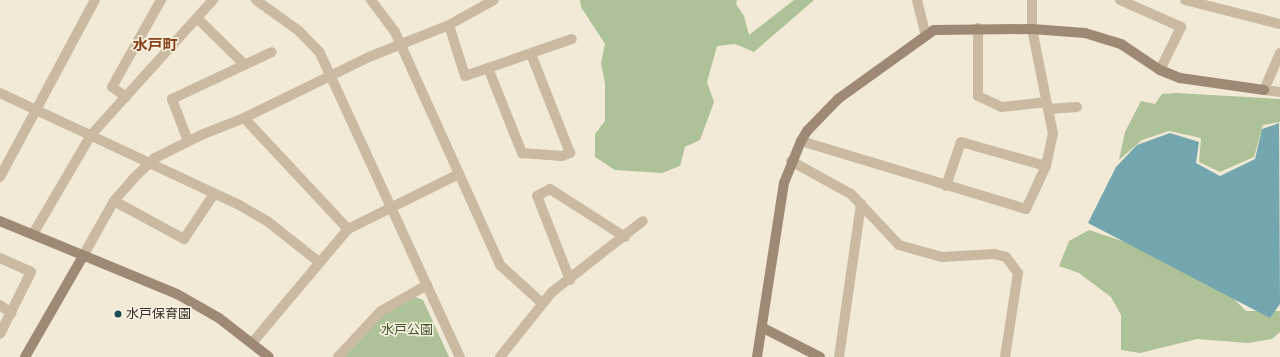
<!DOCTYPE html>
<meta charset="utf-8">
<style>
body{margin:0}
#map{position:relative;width:1280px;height:357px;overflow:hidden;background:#f2e9d6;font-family:"Space Grotesk","Noto Sans JP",sans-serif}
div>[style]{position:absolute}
.green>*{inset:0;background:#adc296}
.water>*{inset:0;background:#74a6b0}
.street>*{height:10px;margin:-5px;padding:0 5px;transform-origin:5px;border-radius:5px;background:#cabaa2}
.secondary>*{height:10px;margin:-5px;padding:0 5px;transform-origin:5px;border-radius:5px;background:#9e8974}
.dots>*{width:11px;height:11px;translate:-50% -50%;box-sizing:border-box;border:2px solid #faf2e3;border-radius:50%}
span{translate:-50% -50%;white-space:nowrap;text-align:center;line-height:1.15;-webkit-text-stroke:3px #faf2e3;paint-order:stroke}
.poi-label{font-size:13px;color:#352c25}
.left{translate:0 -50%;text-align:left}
.park-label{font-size:13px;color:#3e5427}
.quarter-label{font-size:15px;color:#88431a;font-weight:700}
</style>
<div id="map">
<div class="green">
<i style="clip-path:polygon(580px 0,737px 0,736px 4px,744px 16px,749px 35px,794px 0,814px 0,754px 52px,735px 44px,717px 46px,707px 82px,714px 102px,700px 140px,685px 147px,680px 166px,662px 173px,615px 170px,595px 157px,595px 134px,605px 121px,605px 83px,601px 63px,605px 44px,581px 7px)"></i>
<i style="clip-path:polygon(1176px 93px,1280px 99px,1280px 122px,1263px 125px,1254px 157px,1220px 172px,1199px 162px,1201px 138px,1169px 131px,1142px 140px,1119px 160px,1125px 132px,1141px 101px,1155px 104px,1162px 94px)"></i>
<i style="clip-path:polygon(1089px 230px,1203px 268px,1246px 311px,1280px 311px,1280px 332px,1272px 339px,1248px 343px,1197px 339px,1140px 353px,1121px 350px,1121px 315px,1111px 297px,1079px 273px,1059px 266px,1069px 241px)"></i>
<i style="clip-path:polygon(415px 297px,423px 300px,449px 357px,344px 357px,383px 314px)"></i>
</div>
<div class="water">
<i style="clip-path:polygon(1279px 123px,1280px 304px,1270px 318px,1088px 223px,1116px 167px,1137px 145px,1170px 133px,1199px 142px,1196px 163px,1220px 176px,1255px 159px,1262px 129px)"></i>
</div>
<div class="street">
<i style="left:256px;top:0;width:53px;rotate:35.8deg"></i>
<i style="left:299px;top:31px;width:30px;rotate:46deg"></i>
<i style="left:320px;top:53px;width:335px;rotate:65.3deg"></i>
<i style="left:371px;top:0;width:40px;rotate:53deg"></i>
<i style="left:395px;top:32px;width:256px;rotate:65.7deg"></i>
<i style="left:500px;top:265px;width:57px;rotate:42.1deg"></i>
<i style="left:917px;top:0;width:37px;rotate:76deg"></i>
<i style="left:1120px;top:0;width:67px;rotate:23.9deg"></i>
<i style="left:1181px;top:27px;width:48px;rotate:116deg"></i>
<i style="left:1185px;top:0;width:98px;rotate:14.2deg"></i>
<i style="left:197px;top:18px;width:66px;rotate:44.4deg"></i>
<i style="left:449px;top:25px;width:53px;rotate:72.6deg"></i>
<i style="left:465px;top:76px;width:113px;rotate:-19.1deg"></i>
<i style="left:978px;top:28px;width:68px;rotate:90deg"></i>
<i style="left:978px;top:96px;width:26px;rotate:25deg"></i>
<i style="left:1002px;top:107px;width:45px;rotate:-6.3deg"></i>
<i style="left:1280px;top:53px;width:40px;rotate:113.4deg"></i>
<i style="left:1264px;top:90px;width:16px;rotate:7deg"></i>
<i style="left:488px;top:68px;width:92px;rotate:68.2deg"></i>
<i style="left:522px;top:153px;width:40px;rotate:4.3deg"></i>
<i style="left:562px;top:156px;width:9px;rotate:-21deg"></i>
<i style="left:570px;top:153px;width:106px;rotate:-111.5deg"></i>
<i style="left:0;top:93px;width:266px;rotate:25.1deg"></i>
<i style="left:241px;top:206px;width:30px;rotate:30deg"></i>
<i style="left:267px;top:221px;width:66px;rotate:38.3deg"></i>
<i style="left:126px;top:97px;width:17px;rotate:-144deg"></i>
<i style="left:112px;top:87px;width:100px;rotate:-60.6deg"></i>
<i style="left:1048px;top:109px;width:29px;rotate:-4deg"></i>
<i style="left:244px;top:118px;width:152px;rotate:46.9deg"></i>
<i style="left:188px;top:141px;width:45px;rotate:-110.9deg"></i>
<i style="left:172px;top:99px;width:110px;rotate:-25.2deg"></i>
<i style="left:801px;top:141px;width:235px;rotate:16.8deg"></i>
<i style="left:1026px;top:209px;width:47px;rotate:-65.1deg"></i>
<i style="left:1046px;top:166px;width:33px;rotate:-78deg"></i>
<i style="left:1053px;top:134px;width:107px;rotate:-101.3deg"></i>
<i style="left:1032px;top:29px;width:29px;rotate:-90deg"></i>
<i style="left:791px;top:161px;width:68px;rotate:28.8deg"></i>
<i style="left:851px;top:194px;width:70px;rotate:46.7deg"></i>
<i style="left:899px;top:245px;width:45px;rotate:15.6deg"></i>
<i style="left:942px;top:257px;width:52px;rotate:-3.3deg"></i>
<i style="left:994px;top:254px;width:12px;rotate:14deg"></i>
<i style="left:1006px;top:257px;width:20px;rotate:53deg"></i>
<i style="left:1018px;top:273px;width:85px;rotate:98.8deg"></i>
<i style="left:0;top:177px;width:201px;rotate:-61.8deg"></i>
<i style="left:946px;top:186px;width:46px;rotate:-71.2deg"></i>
<i style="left:961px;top:142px;width:88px;rotate:15.8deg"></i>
<i style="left:114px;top:201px;width:80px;rotate:28.5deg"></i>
<i style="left:184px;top:239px;width:54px;rotate:-56.3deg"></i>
<i style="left:33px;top:234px;width:115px;rotate:-59.6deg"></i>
<i style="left:91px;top:135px;width:182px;rotate:-47.9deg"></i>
<i style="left:83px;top:256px;width:63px;rotate:-60.6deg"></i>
<i style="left:114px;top:201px;width:29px;rotate:-49deg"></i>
<i style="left:133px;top:179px;width:30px;rotate:-44deg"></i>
<i style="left:155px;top:158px;width:51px;rotate:-26.6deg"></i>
<i style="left:201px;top:135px;width:46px;rotate:-21.6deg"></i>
<i style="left:244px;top:118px;width:139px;rotate:-26deg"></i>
<i style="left:369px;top:57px;width:86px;rotate:-21.8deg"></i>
<i style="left:449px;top:25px;width:51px;rotate:-29.1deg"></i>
<i style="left:0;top:258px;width:34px;rotate:24deg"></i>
<i style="left:31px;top:272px;width:69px;rotate:116.6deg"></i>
<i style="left:570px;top:280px;width:90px;rotate:-111.4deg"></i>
<i style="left:537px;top:196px;width:15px;rotate:-28deg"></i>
<i style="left:550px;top:189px;width:89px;rotate:32.6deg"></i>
<i style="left:0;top:305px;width:14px;rotate:36deg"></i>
<i style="left:252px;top:343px;width:149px;rotate:-49.9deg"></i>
<i style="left:348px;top:229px;width:122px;rotate:-26.4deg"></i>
<i style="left:338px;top:357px;width:63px;rotate:-46.9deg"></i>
<i style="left:381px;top:311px;width:53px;rotate:-29.5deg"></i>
<i style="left:500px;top:357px;width:83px;rotate:-51.3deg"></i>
<i style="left:552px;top:292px;width:115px;rotate:-38deg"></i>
<i style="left:839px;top:357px;width:155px;rotate:-81.8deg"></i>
</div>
<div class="secondary">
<i style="left:0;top:221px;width:191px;rotate:22.4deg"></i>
<i style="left:177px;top:294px;width:48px;rotate:29.7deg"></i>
<i style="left:219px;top:318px;width:63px;rotate:38deg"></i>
<i style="left:763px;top:328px;width:64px;rotate:27deg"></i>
<i style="left:25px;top:357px;width:116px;rotate:-60.1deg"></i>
<i style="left:757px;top:357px;width:176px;rotate:-81.2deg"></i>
<i style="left:784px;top:183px;width:45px;rotate:-68deg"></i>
<i style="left:801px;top:141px;width:12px;rotate:-59deg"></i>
<i style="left:807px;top:131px;width:45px;rotate:-45.9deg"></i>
<i style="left:838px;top:99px;width:118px;rotate:-35.7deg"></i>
<i style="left:934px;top:30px;width:98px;rotate:-0.6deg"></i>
<i style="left:1032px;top:29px;width:53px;rotate:4.3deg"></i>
<i style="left:1085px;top:33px;width:38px;rotate:17deg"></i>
<i style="left:1121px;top:44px;width:47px;rotate:33.7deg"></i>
<i style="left:1160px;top:70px;width:22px;rotate:22deg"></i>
<i style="left:1180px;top:78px;width:85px;rotate:8.1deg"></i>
</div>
<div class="dots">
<i style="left:118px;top:314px;background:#194b58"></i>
</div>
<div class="poi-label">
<span class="left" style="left:126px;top:314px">水戸保育園</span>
</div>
<div class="park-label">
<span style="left:407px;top:330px">水戸公園</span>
</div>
<div class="quarter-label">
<span style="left:155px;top:45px">水戸町</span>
</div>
</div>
